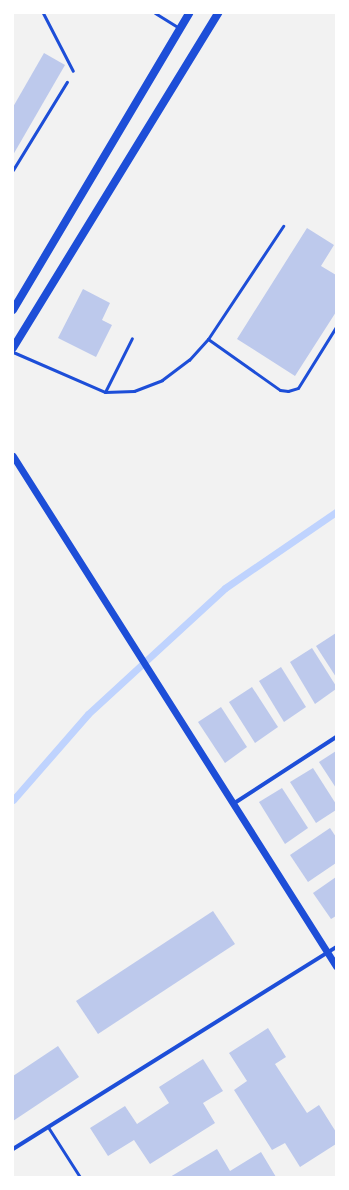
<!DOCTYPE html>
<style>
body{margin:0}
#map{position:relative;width:349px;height:1190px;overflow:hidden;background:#f2f2f2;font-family:"Fira Sans Condensed",sans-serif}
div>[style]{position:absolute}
.stream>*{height:7px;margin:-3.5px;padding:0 3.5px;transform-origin:3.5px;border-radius:3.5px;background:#bfd3fe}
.building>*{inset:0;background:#bdc9ec}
.path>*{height:2.5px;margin:-1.25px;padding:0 1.25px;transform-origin:1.25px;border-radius:1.25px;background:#1d4ed8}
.service>*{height:3px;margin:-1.5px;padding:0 1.5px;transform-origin:1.5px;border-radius:1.5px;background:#1d4ed8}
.minor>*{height:4px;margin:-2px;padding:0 2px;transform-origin:2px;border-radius:2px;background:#1d4ed8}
.tertiary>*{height:7px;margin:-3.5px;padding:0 3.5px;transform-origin:3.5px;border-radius:3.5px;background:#1d4ed8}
.secondary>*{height:8px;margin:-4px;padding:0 4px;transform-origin:4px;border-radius:4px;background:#1d4ed8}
span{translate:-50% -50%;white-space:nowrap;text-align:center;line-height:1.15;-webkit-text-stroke:3px #fff;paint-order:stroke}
.frame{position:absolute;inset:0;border:14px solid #fff;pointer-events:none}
</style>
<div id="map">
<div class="stream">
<i style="left:13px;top:800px;width:114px;rotate:-48.9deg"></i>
<i style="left:88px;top:714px;width:186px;rotate:-42.6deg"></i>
<i style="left:225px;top:588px;width:135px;rotate:-34.4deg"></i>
</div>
<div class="building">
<i style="clip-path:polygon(44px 53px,65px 65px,13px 155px,13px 107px)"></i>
<i style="clip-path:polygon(307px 228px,334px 245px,321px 266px,336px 275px,336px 312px,295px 376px,237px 339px)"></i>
<i style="clip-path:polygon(83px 289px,110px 303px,102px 320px,112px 325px,96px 357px,58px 338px)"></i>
<i style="clip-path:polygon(336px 633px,336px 677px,316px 646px)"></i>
<i style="clip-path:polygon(312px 648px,336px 686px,336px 689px,315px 704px,290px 662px)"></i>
<i style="clip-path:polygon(281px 667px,306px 707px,284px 722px,259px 681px)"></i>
<i style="clip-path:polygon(252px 687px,278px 727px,255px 743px,229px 702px)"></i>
<i style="clip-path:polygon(221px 707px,247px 747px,225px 763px,198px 722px)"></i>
<i style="clip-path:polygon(336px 751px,336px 788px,319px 762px)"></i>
<i style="clip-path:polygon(313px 768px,336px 804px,336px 810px,316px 823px,290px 782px)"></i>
<i style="clip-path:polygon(282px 788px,308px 828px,285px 844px,259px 802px)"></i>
<i style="clip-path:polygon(330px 828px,336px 837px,336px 863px,308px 882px,290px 855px)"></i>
<i style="clip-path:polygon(336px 877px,336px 916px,331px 919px,313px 893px)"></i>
<i style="clip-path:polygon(213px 911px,235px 944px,98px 1034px,76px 1001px)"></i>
<i style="clip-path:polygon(268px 1028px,286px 1057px,275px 1064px,307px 1113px,319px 1105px,336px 1132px,336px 1144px,300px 1167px,285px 1143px,272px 1150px,234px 1090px,247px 1081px,229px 1053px)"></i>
<i style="clip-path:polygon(58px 1046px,79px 1077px,13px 1121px,13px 1076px)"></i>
<i style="clip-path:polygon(203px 1059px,223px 1091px,203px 1103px,215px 1123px,150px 1164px,134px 1140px,108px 1156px,90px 1128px,125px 1106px,137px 1124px,169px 1103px,159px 1087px)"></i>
<i style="clip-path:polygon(217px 1149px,230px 1171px,261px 1152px,276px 1177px,170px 1177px)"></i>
</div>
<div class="path">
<i style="left:13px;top:170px;width:103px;rotate:-58.5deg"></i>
</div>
<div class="service">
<i style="left:43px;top:13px;width:65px;rotate:62.7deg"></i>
<i style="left:155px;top:13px;width:28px;rotate:32deg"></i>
<i style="left:208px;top:339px;width:88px;rotate:35.3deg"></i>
<i style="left:280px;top:390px;width:8px;rotate:7deg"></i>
<i style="left:288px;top:391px;width:10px;rotate:-17deg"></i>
<i style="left:298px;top:388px;width:72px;rotate:-58.1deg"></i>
<i style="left:13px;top:352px;width:100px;rotate:23.5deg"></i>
<i style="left:105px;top:392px;width:29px;rotate:-2deg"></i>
<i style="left:134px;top:391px;width:30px;rotate:-21deg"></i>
<i style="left:162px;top:380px;width:34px;rotate:-37deg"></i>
<i style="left:189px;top:360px;width:28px;rotate:-48deg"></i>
<i style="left:208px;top:339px;width:136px;rotate:-56.4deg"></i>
<i style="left:105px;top:392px;width:60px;rotate:-63.4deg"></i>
<i style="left:48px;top:1127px;width:59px;rotate:57.4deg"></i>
</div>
<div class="minor">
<i style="left:233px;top:804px;width:123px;rotate:-33deg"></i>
<i style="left:13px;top:1149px;width:381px;rotate:-32deg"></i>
</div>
<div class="tertiary">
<i style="left:13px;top:456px;width:604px;rotate:57.65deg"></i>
</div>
<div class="secondary">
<i style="left:13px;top:310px;width:345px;rotate:-59.3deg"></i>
<i style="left:13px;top:348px;width:393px;rotate:-58.5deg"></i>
</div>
<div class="frame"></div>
</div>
